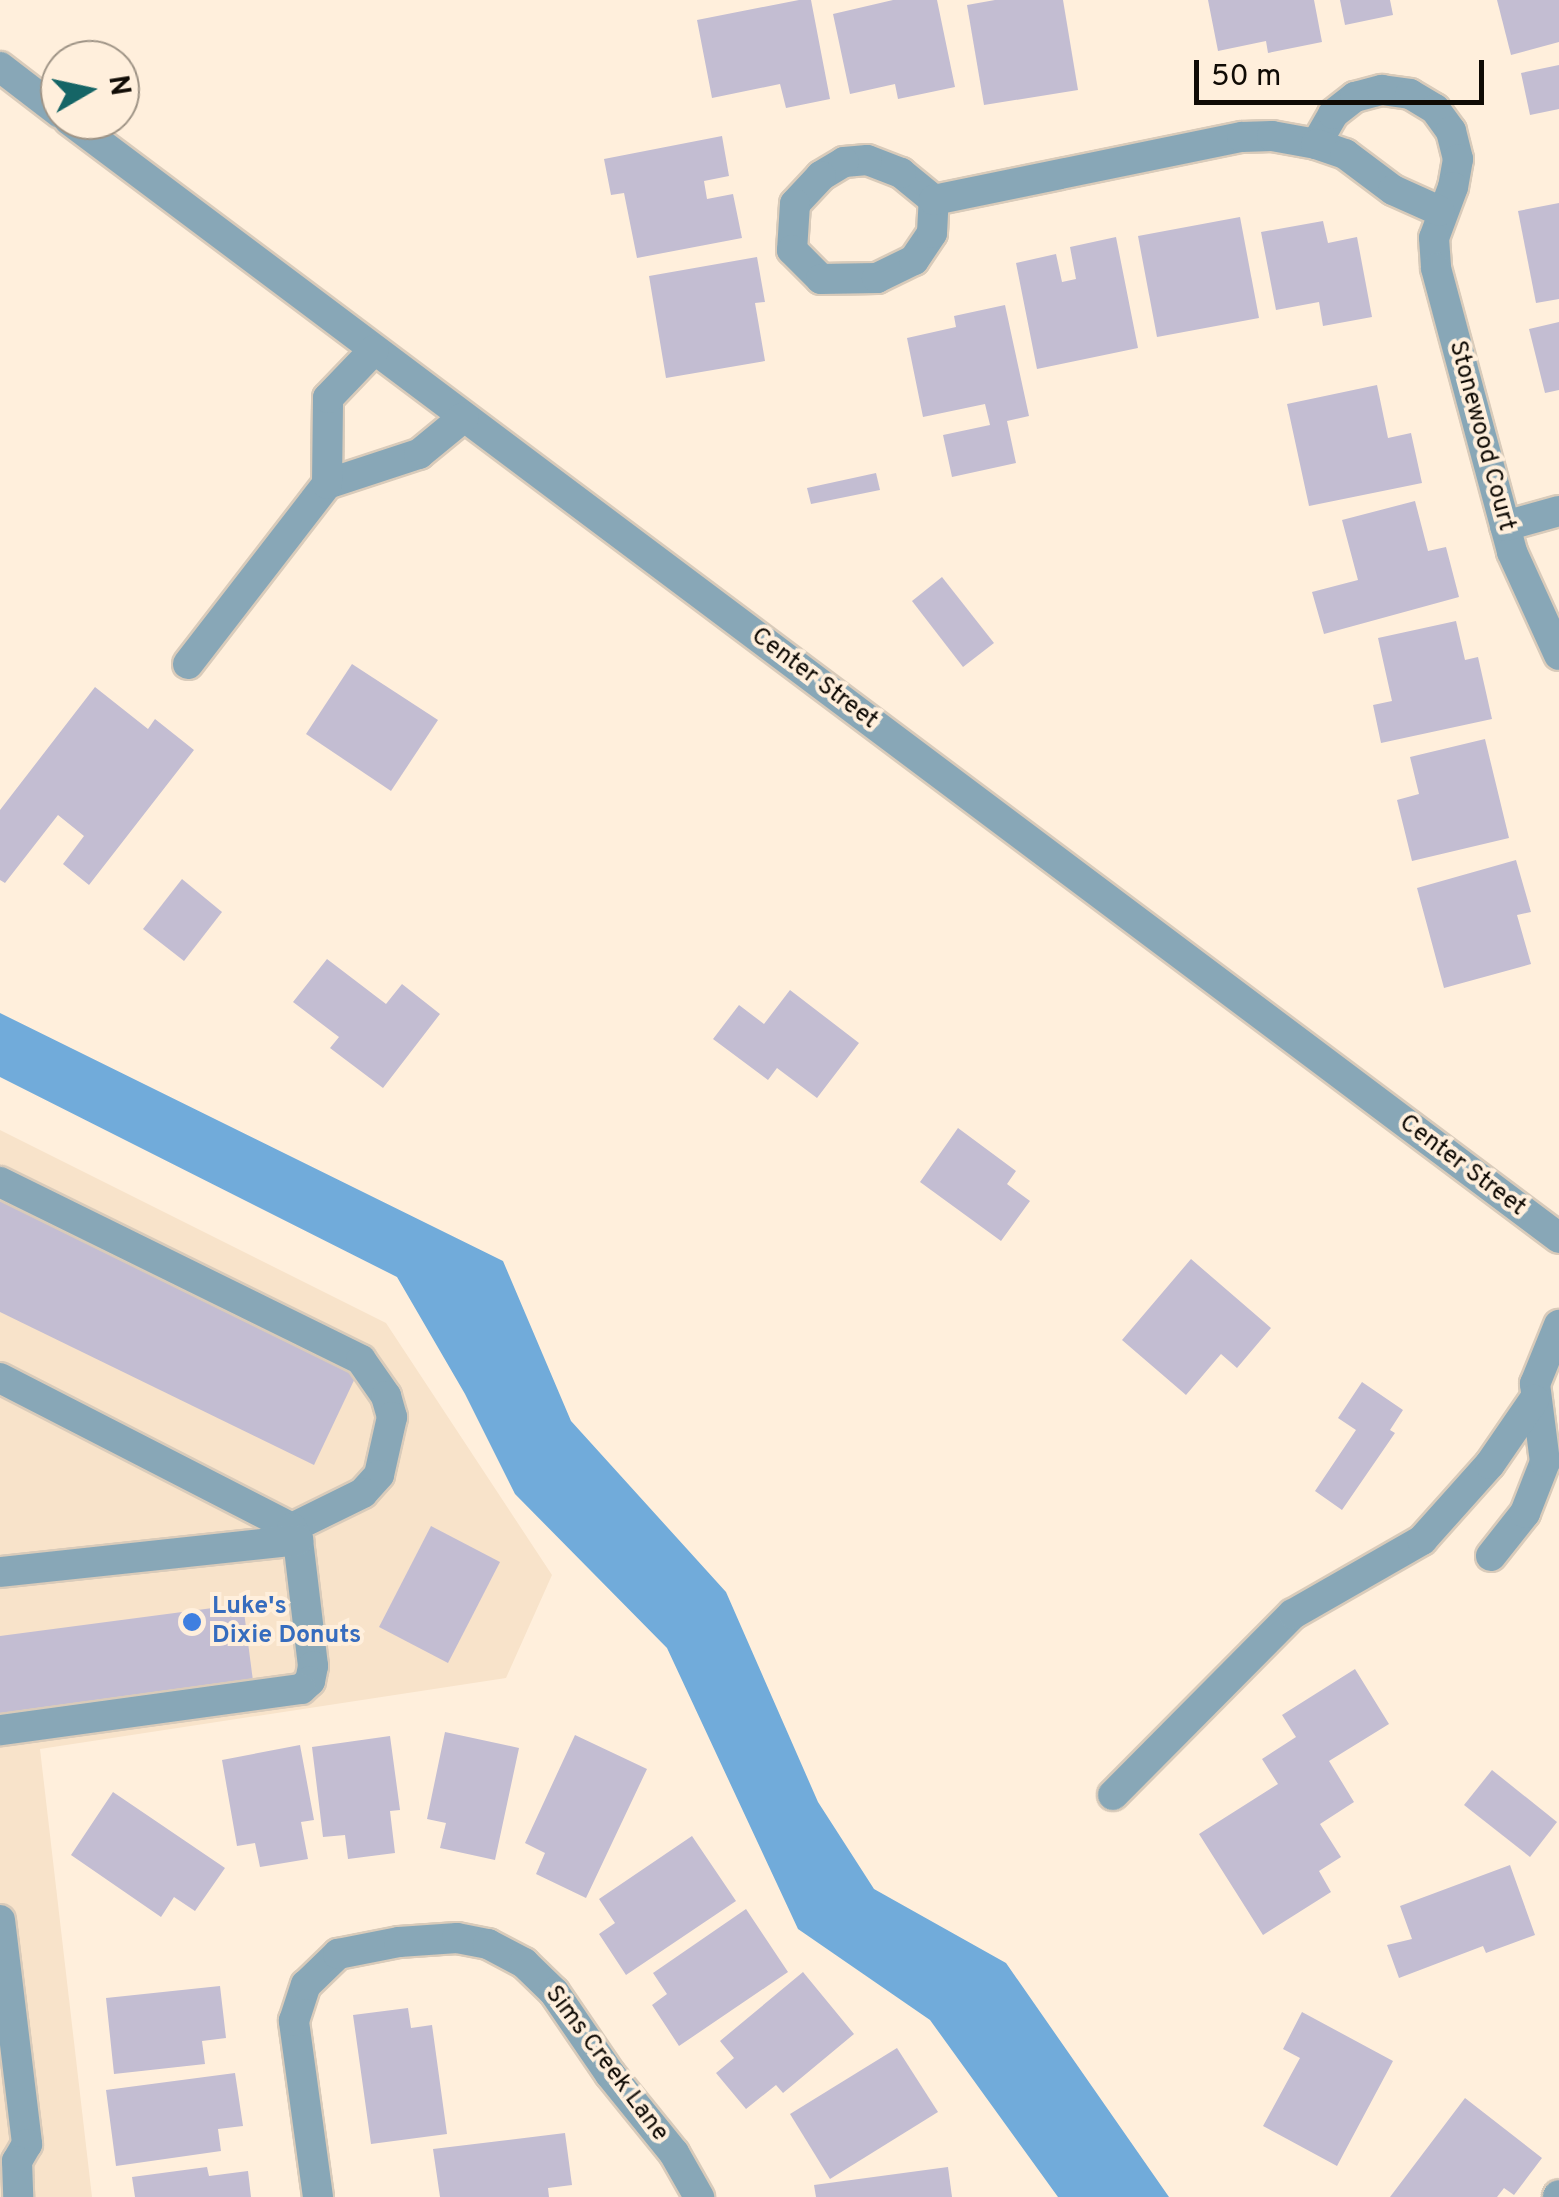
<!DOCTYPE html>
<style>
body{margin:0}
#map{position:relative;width:1559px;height:2197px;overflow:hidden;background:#ffefdc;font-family:Overpass,sans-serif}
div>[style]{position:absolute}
.built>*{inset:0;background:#f8e3ca}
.water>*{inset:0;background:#71abda}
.building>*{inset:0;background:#c3bdd2}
.roads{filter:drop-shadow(2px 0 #d9cbba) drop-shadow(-2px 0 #d9cbba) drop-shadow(0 2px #d9cbba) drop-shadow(0 -2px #d9cbba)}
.minor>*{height:30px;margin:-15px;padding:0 15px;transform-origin:15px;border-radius:15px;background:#88a7b7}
.dots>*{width:28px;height:28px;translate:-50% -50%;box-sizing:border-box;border:5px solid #ffefdc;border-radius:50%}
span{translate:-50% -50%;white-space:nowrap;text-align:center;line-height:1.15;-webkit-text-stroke:8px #ffefdc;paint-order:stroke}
.street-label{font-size:25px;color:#100b05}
.shop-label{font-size:25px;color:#366cbe;font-weight:700}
.left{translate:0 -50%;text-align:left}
.north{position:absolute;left:40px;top:40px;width:100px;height:100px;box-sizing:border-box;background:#ffefdc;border:2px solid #9f9486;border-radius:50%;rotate:81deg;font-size:28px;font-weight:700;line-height:40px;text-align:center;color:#100b05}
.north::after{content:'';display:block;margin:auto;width:35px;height:45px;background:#156566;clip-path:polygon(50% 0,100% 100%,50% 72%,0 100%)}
.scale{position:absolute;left:1194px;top:60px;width:290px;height:45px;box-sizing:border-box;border:5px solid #100b05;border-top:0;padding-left:12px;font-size:30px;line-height:35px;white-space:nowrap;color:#100b05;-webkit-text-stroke:8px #ffefdc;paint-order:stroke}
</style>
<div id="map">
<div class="built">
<i style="clip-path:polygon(0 1130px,386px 1323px,552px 1575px,506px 1678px,40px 1749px,92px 2197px,0 2197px)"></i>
</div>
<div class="water">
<i style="clip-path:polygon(0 1013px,503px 1261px,571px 1421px,726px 1592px,818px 1802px,874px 1889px,1006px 1963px,1169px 2197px,1058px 2197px,930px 2020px,798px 1929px,667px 1648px,515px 1494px,465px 1394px,397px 1277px,0 1077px)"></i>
</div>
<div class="building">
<i style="clip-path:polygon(799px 0,811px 0,830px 99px,786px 108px,780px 84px,712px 98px,697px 20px)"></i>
<i style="clip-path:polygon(893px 0,937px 0,955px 87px,898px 99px,895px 84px,850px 94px,833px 14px)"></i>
<i style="clip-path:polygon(995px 0,1063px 0,1078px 90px,984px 105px,967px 5px)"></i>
<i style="clip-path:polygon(1208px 0,1314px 0,1322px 42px,1268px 53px,1266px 41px,1218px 51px)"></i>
<i style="clip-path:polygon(1340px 0,1390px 0,1393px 15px,1345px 25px)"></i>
<i style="clip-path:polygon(1497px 0,1559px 0,1559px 42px,1511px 55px)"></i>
<i style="clip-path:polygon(1559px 65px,1559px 109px,1530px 115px,1521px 73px)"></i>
<i style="clip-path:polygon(722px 136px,729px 176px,704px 181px,707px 199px,733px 194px,742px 238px,637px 258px,624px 193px,611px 195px,604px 159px)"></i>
<i style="clip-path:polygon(1559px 203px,1559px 299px,1536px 303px,1518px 211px)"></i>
<i style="clip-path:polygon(1240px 217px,1259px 318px,1157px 337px,1138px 236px)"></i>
<i style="clip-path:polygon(1323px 221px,1328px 243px,1357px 237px,1372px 317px,1323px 326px,1319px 302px,1276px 310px,1261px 232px)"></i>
<i style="clip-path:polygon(1116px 237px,1138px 348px,1037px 369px,1016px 263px,1056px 254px,1062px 282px,1076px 279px,1070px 247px)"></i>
<i style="clip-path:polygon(757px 257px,765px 302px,755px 303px,765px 361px,666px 378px,649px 276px)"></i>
<i style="clip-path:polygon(1005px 305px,1029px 416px,1007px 421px,1016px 463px,952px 477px,943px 435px,990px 425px,985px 404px,923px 417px,907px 338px,956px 327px,954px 316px)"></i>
<i style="clip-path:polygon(1559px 322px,1559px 390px,1545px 393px,1529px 329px)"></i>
<i style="clip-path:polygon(1377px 385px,1388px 438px,1411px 433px,1422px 483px,1309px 506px,1287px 404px)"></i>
<i style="clip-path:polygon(876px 473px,880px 490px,811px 504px,807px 488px)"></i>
<i style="clip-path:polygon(1415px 501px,1428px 551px,1446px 547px,1459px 597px,1324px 634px,1312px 592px,1358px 580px,1342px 520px)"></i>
<i style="clip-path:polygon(942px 577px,994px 643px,963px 667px,912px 601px)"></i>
<i style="clip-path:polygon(1456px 621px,1465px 660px,1478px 657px,1492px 719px,1381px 743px,1373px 705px,1392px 701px,1378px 638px)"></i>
<i style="clip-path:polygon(352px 664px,438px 720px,391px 791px,306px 734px)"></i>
<i style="clip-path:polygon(95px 687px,148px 729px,155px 719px,194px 750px,89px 885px,63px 864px,84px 836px,58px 815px,5px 883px,0 880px,0 810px)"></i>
<i style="clip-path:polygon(1485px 739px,1509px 838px,1412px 861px,1397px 800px,1419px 794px,1410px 757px)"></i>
<i style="clip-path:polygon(1516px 860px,1531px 912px,1517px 915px,1531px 964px,1444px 988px,1417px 888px)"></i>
<i style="clip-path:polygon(182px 879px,222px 912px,184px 961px,143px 929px)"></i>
<i style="clip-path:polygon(327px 959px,386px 1004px,402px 984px,440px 1014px,383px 1088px,330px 1048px,339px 1037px,293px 1002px)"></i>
<i style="clip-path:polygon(790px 990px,859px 1043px,817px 1098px,777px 1068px,768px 1080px,713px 1039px,739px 1005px,764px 1024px)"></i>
<i style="clip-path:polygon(958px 1128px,1016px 1171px,1007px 1184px,1030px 1201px,1001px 1241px,920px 1182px)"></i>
<i style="clip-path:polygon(0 1201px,357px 1374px,314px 1465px,0 1312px)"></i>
<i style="clip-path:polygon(1191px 1259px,1271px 1328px,1237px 1368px,1221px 1354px,1186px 1395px,1122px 1340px)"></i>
<i style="clip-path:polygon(1362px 1382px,1403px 1410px,1390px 1430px,1395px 1433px,1342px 1510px,1315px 1491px,1356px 1430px,1338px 1418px)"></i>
<i style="clip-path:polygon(431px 1526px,500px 1562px,448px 1663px,379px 1627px)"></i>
<i style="clip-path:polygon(243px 1604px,253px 1681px,0 1714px,0 1636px)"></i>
<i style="clip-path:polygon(1355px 1669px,1389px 1724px,1329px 1761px,1354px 1802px,1320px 1824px,1341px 1857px,1319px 1871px,1331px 1892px,1263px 1935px,1199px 1834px,1278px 1784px,1262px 1759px,1296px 1737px,1282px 1715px)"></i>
<i style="clip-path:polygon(445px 1732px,519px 1748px,495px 1860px,440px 1848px,446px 1823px,427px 1819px)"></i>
<i style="clip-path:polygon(575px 1735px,647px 1769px,586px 1898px,536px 1874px,545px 1853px,525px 1843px)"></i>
<i style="clip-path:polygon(390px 1736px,400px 1810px,390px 1811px,395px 1853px,348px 1859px,345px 1835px,323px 1837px,312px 1747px)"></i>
<i style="clip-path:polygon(300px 1745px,314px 1820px,301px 1822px,308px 1859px,260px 1867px,255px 1843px,237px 1846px,222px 1760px)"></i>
<i style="clip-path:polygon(1492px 1770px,1557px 1822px,1530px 1857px,1464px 1805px)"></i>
<i style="clip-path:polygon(113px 1792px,225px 1868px,195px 1911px,174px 1897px,161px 1917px,71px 1855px)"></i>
<i style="clip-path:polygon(692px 1836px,736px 1901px,626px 1975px,599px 1934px,615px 1923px,599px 1899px)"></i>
<i style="clip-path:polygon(1510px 1865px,1535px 1935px,1486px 1953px,1483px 1946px,1399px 1978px,1387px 1945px,1412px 1939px,1400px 1906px)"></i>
<i style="clip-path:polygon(746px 1909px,788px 1972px,679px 2046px,652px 2005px,667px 1994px,653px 1973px)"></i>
<i style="clip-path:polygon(803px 1972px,854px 2034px,783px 2093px,776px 2085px,746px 2109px,716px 2073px,734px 2058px,720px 2041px)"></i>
<i style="clip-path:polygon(220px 1986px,226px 2038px,202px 2041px,205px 2064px,114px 2074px,106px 1998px)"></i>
<i style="clip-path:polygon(408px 2008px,411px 2028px,432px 2025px,447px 2134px,371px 2144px,353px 2015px)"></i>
<i style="clip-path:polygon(1302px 2012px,1393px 2061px,1337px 2166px,1263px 2126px,1300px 2058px,1283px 2049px)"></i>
<i style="clip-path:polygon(897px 2048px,938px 2112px,830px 2179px,790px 2114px)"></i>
<i style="clip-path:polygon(235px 2073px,243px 2126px,218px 2129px,221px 2151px,116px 2166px,106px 2090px)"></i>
<i style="clip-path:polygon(1465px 2098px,1542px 2158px,1514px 2195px,1504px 2188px,1497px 2197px,1390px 2197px)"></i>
<i style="clip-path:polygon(565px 2133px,572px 2185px,548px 2188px,549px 2197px,440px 2197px,433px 2149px)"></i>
<i style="clip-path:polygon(207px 2167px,209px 2176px,248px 2171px,251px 2197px,135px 2197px,132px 2177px)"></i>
<i style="clip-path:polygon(948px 2167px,952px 2197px,816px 2197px,814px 2185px)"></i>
</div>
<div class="roads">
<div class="minor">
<i style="left:0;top:67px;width:76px;rotate:37.5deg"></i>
<i style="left:69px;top:120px;width:1863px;rotate:36.88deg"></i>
<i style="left:1316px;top:144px;width:34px;rotate:-60deg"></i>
<i style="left:1333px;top:114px;width:28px;rotate:-38deg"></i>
<i style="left:1355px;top:97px;width:28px;rotate:-15deg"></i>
<i style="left:1382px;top:90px;width:28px;rotate:8deg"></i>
<i style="left:1410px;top:94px;width:29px;rotate:31deg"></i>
<i style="left:1435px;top:109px;width:27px;rotate:54deg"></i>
<i style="left:1451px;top:131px;width:29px;rotate:76deg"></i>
<i style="left:1458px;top:159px;width:28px;rotate:100deg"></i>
<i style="left:1453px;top:187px;width:54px;rotate:110.4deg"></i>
<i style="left:1434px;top:238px;width:30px;rotate:86deg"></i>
<i style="left:1436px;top:268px;width:294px;rotate:75deg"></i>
<i style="left:1512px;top:552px;width:113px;rotate:65.5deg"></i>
<i style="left:934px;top:200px;width:43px;rotate:-140.7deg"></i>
<i style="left:901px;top:173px;width:36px;rotate:-159deg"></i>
<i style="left:867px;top:160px;width:23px;rotate:175deg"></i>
<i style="left:844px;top:162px;width:27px;rotate:149deg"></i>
<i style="left:821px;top:176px;width:38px;rotate:133deg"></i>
<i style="left:795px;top:204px;width:46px;rotate:93.7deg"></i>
<i style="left:792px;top:250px;width:41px;rotate:45deg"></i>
<i style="left:821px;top:279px;width:56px;rotate:-1deg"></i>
<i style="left:877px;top:278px;width:41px;rotate:-25.9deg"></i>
<i style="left:914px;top:260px;width:32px;rotate:-56deg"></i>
<i style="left:932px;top:233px;width:33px;rotate:-87deg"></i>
<i style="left:934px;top:200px;width:314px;rotate:-11.6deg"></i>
<i style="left:1242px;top:137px;width:30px;rotate:-2deg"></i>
<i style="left:1272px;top:136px;width:45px;rotate:10.3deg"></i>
<i style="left:1316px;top:144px;width:31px;rotate:19deg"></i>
<i style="left:1345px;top:154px;width:60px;rotate:36.9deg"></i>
<i style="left:1393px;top:190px;width:51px;rotate:24.1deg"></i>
<i style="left:327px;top:484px;width:97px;rotate:-18.1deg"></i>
<i style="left:419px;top:454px;width:58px;rotate:-39.4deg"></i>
<i style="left:1505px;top:526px;width:56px;rotate:-15.5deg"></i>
<i style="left:188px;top:664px;width:227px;rotate:-52.3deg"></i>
<i style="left:327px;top:484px;width:86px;rotate:-89.3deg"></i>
<i style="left:328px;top:398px;width:66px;rotate:-46.2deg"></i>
<i style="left:0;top:1182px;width:402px;rotate:26.2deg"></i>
<i style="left:361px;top:1360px;width:44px;rotate:55.2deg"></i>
<i style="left:386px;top:1396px;width:22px;rotate:74deg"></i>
<i style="left:392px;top:1417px;width:59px;rotate:102.6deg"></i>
<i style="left:379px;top:1475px;width:24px;rotate:132deg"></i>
<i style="left:363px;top:1493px;width:79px;rotate:153.8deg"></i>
<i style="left:0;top:1378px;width:328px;rotate:27.2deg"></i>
<i style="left:292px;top:1528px;width:13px;rotate:63deg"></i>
<i style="left:298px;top:1540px;width:127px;rotate:83.2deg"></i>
<i style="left:313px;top:1666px;width:15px;rotate:101deg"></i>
<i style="left:310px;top:1681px;width:12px;rotate:138deg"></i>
<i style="left:301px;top:1689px;width:304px;rotate:172.2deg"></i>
<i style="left:1491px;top:1556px;width:55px;rotate:-51.7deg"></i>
<i style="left:1525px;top:1513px;width:55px;rotate:-68.6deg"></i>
<i style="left:1545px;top:1462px;width:79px;rotate:-97.3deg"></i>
<i style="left:1535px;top:1384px;width:64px;rotate:-67.9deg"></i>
<i style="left:0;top:1572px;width:300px;rotate:-6.1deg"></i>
<i style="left:1113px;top:1795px;width:255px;rotate:-45.2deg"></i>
<i style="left:1293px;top:1614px;width:149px;rotate:-29.8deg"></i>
<i style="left:1422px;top:1540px;width:102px;rotate:-48.2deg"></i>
<i style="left:1490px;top:1464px;width:78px;rotate:-55.5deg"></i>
<i style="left:0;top:1920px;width:226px;rotate:83.1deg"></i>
<i style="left:27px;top:2144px;width:20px;rotate:120deg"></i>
<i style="left:17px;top:2161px;width:36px;rotate:88deg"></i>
<i style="left:318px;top:2197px;width:178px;rotate:-97.8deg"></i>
<i style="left:294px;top:2021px;width:38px;rotate:-72deg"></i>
<i style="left:306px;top:1985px;width:45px;rotate:-44.1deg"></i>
<i style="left:338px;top:1954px;width:62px;rotate:-11.1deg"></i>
<i style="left:399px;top:1942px;width:58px;rotate:-3.9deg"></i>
<i style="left:457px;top:1938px;width:32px;rotate:11deg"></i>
<i style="left:488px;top:1944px;width:41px;rotate:27.8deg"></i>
<i style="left:524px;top:1963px;width:42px;rotate:44deg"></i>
<i style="left:554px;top:1992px;width:99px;rotate:55.7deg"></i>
<i style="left:610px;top:2074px;width:102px;rotate:51deg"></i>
<i style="left:674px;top:2153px;width:51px;rotate:60.4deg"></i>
<i style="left:1558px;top:2197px;width:2px;rotate:-63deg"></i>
</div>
</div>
<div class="dots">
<i style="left:192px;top:1622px;background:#3f7fe0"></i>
</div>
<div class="street-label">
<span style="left:1481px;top:436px;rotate:75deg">Stonewood Court</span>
<span style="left:814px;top:679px;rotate:37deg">Center Street</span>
<span style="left:1462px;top:1166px;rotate:37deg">Center Street</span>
<span style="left:606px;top:2064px;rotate:53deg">Sims Creek Lane</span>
</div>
<div class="shop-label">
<span class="left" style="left:212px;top:1622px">Luke's<br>Dixie Donuts</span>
</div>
<div class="north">N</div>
<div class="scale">50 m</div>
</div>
